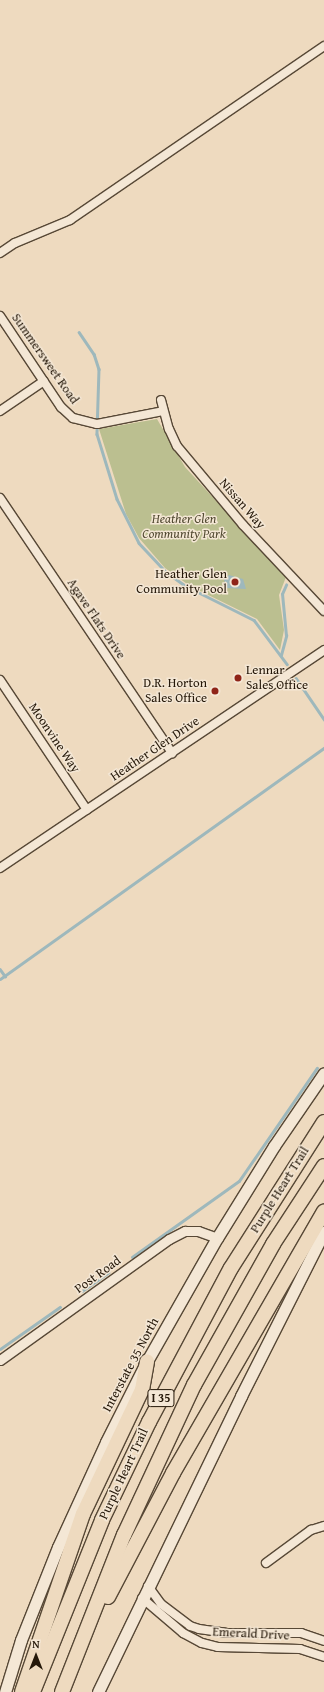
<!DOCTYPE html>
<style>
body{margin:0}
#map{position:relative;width:324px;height:1692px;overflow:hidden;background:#eedabf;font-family:"Gentium Book Plus",serif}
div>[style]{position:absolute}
.green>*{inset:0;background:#bbbf90}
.water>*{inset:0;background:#9eb8bc}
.stream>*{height:2.5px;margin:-1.25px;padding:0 1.25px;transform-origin:1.25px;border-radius:1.25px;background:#9eb8bc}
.roads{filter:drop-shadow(1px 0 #574836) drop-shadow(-1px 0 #574836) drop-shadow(0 1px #574836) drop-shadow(0 -1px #574836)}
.minor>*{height:8px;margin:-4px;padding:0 4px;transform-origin:4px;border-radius:4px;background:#f4e7d5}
.tertiary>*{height:9px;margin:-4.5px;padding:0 4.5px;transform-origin:4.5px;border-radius:4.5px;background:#f4e7d5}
.secondary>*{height:11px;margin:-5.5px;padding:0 5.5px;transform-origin:5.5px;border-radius:5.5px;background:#f4e7d5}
.motorway>*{height:14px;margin:-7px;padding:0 7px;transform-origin:7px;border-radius:7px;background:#eedabf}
.dots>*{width:11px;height:11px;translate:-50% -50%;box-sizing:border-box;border:2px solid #f4e7d5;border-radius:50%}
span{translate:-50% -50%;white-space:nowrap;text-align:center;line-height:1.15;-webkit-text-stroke:3px #f4e7d5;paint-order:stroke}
.shield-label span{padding:1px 3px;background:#f4e7d5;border:1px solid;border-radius:3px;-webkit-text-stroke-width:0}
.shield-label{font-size:12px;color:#251809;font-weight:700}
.street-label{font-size:13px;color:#251809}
.park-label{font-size:13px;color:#524a32;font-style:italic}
.poi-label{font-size:13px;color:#251809}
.right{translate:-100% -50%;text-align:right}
.left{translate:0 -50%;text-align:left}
.north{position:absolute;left:16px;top:1636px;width:40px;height:40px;-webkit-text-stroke:3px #f4e7d5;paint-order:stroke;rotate:0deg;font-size:11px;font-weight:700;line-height:16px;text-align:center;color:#251809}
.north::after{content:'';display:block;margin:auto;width:14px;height:18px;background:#251809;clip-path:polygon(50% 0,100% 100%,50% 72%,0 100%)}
</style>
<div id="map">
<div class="green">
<i style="clip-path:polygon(157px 419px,185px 467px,286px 577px,279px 595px,284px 630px,280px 650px,257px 619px,190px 586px,165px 568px,139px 538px,126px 514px,99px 429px)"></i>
</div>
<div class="water">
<i style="clip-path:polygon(229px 575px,243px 579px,246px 589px,227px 588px,224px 580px)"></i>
</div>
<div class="stream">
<i style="left:79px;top:332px;width:27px;rotate:56deg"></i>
<i style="left:94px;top:354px;width:16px;rotate:72deg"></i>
<i style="left:99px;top:369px;width:65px;rotate:91.8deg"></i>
<i style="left:97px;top:434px;width:68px;rotate:72.9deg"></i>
<i style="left:117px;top:499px;width:49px;rotate:63.4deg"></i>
<i style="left:139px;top:543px;width:38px;rotate:47deg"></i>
<i style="left:165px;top:571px;width:26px;rotate:36deg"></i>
<i style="left:186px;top:586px;width:76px;rotate:26.6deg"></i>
<i style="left:254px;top:620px;width:55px;rotate:53.1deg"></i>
<i style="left:281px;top:655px;width:20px;rotate:-75deg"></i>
<i style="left:286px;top:636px;width:42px;rotate:-95.4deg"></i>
<i style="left:282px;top:594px;width:10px;rotate:-66deg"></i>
<i style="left:296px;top:678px;width:50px;rotate:55.7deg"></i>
<i style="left:0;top:969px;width:9px;rotate:54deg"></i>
<i style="left:0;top:979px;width:398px;rotate:-35.5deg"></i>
<i style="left:132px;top:1257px;width:131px;rotate:-35.4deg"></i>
<i style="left:239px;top:1181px;width:137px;rotate:-55.4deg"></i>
<i style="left:82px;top:1291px;width:32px;rotate:-35deg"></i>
<i style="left:0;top:1349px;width:73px;rotate:-35deg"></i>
</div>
<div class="roads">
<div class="minor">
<i style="left:0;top:253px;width:18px;rotate:-34deg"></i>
<i style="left:15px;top:243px;width:60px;rotate:-22.7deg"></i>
<i style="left:70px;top:220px;width:308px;rotate:-34.4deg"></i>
<i style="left:0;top:316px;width:110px;rotate:56.2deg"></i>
<i style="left:61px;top:407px;width:16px;rotate:43deg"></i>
<i style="left:73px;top:418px;width:25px;rotate:14deg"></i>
<i style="left:97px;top:424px;width:67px;rotate:-11.1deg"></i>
<i style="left:161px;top:400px;width:30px;rotate:75deg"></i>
<i style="left:169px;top:429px;width:19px;rotate:65deg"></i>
<i style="left:177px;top:446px;width:103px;rotate:50.1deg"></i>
<i style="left:243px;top:525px;width:118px;rotate:46.7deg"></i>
<i style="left:0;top:411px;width:53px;rotate:-34.3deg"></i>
<i style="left:0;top:498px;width:308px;rotate:56deg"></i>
<i style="left:0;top:680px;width:156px;rotate:56.2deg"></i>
<i style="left:0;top:868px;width:391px;rotate:-33.9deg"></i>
<i style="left:266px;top:1563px;width:56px;rotate:-36.3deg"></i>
<i style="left:311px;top:1530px;width:14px;rotate:-17deg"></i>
<i style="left:148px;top:1586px;width:22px;rotate:54deg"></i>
<i style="left:161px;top:1604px;width:36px;rotate:37deg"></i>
<i style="left:190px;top:1626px;width:9px;rotate:18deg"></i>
<i style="left:199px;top:1629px;width:27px;rotate:8deg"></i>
<i style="left:226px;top:1633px;width:75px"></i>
<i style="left:301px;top:1633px;width:24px;rotate:19deg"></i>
<i style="left:142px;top:1598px;width:54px;rotate:40.5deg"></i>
<i style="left:183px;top:1633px;width:21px;rotate:28deg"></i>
<i style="left:202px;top:1643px;width:16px;rotate:14deg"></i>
<i style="left:218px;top:1647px;width:82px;rotate:1.4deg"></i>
<i style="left:300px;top:1649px;width:25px;rotate:18deg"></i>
</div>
<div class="tertiary">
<i style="left:0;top:1360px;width:208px;rotate:-35.6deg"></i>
<i style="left:169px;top:1239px;width:18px;rotate:-27deg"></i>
<i style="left:185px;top:1231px;width:13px"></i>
<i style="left:198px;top:1231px;width:20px;rotate:20deg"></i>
</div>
<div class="secondary">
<i style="left:5px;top:1692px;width:54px;rotate:-72.9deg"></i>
<i style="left:21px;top:1640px;width:100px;rotate:-68.3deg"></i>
<i style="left:58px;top:1547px;width:115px;rotate:-65.4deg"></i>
<i style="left:106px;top:1442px;width:91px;rotate:-63.2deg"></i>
<i style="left:147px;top:1361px;width:142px;rotate:-60.4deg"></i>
<i style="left:217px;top:1238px;width:108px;rotate:-58.2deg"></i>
<i style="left:274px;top:1146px;width:88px;rotate:-55.6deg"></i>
<i style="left:98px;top:1692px;width:329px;rotate:-64.2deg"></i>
<i style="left:241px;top:1396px;width:184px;rotate:-63.2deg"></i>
</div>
<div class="motorway">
<i style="left:108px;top:1597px;width:140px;rotate:-62.3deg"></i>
<i style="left:173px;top:1473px;width:302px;rotate:-60deg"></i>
<i style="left:22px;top:1692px;width:188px;rotate:-71.1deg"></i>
<i style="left:83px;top:1514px;width:137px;rotate:-64.6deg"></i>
<i style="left:142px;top:1390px;width:29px;rotate:-80deg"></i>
<i style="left:33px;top:1692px;width:185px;rotate:-68.1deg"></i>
<i style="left:102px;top:1520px;width:109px;rotate:-64.4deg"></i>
<i style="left:149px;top:1422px;width:174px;rotate:-62deg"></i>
<i style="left:231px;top:1268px;width:173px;rotate:-57.5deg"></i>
<i style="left:62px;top:1692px;width:169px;rotate:-68.5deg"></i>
<i style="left:124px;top:1535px;width:166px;rotate:-65deg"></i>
<i style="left:194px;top:1385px;width:162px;rotate:-60.7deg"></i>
<i style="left:273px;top:1244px;width:93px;rotate:-56.8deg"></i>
</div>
</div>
<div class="dots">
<i style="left:235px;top:582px;background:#8f2418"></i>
<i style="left:238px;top:678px;background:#8f2418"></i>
<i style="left:215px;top:691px;background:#8f2418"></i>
</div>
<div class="shield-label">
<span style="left:161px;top:1398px">I 35</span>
</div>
<div class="street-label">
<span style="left:45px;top:359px;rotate:55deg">Summersweet Road</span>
<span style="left:242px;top:504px;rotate:49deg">Nissan Way</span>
<span style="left:96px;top:619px;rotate:56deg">Agave Flats Drive</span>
<span style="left:54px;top:738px;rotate:56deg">Moonvine Way</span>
<span style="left:155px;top:749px;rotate:-34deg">Heather Glen Drive</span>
<span style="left:280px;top:1190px;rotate:-58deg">Purple Heart Trail</span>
<span style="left:98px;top:1275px;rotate:-36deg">Post Road</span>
<span style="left:131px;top:1365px;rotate:-62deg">Interstate 35 North</span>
<span style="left:124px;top:1474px;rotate:-65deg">Purple Heart Trail</span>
<span style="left:251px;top:1634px;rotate:3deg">Emerald Drive</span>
</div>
<div class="park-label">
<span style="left:184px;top:527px">Heather Glen<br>Community Park</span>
</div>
<div class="poi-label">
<span class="right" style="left:227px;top:582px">Heather Glen<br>Community Pool</span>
<span class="left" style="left:246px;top:678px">Lennar<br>Sales Office</span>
<span class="right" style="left:207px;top:691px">D.R. Horton<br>Sales Office</span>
</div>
<div class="north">N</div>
</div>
